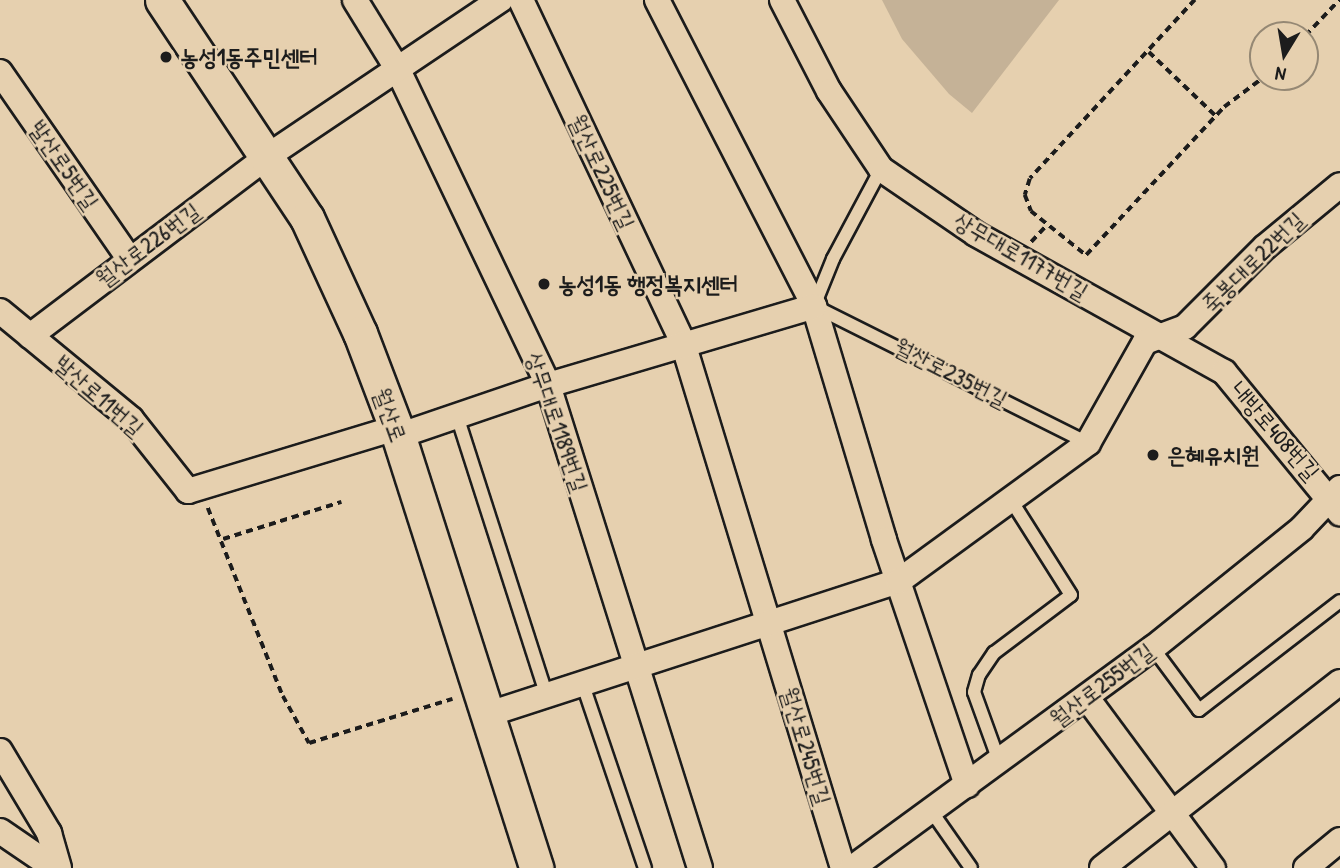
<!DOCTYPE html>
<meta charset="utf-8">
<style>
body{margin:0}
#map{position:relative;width:1340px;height:868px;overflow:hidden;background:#e6d0af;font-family:"Patrick Hand","Poor Story",sans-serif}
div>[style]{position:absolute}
.green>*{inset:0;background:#c5b297}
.path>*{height:3.5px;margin-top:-1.75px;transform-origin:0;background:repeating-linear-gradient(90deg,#1c1c1c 0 7px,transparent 0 12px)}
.roads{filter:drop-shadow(2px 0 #1c1c1c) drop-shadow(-2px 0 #1c1c1c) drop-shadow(0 2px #1c1c1c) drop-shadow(0 -2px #1c1c1c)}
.lane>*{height:12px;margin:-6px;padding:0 6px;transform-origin:6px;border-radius:6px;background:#e6d0af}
.street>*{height:24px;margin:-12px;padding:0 12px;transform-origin:12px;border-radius:12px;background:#e6d0af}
.secondary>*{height:33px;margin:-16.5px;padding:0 16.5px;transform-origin:16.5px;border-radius:16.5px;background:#e6d0af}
.dots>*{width:19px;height:19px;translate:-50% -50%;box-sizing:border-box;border:4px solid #e6d0af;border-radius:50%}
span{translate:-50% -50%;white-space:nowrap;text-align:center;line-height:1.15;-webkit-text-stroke:5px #e6d0af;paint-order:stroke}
.poi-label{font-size:23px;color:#1c1c1c;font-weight:700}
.left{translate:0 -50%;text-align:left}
.street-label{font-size:23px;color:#1c1c1c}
.north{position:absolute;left:1249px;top:21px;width:70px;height:70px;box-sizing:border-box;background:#e6d0af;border:2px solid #958874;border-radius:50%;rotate:191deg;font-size:19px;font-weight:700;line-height:28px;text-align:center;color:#1c1c1c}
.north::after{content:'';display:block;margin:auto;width:24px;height:32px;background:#1c1c1c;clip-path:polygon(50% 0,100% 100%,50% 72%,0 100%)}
</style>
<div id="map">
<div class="green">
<i style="clip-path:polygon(882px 0,1059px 0,972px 113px,949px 94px,902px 39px)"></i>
</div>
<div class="path">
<i style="left:1195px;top:0;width:243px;rotate:132.7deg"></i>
<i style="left:1030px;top:179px;width:17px;rotate:107deg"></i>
<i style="left:1025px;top:195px;width:17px;rotate:69deg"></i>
<i style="left:1031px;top:211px;width:70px;rotate:38.7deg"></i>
<i style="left:1086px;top:255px;width:202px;rotate:-47deg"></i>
<i style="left:1224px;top:107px;width:50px;rotate:-36.9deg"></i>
<i style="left:1305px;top:36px;width:50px;rotate:-46.6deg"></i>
<i style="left:1149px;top:52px;width:93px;rotate:43.7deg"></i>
<i style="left:1031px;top:242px;width:21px;rotate:-47deg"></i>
<i style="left:208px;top:508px;width:202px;rotate:68.3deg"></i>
<i style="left:283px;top:696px;width:54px;rotate:61deg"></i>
<i style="left:309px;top:743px;width:150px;rotate:-17.1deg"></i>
<i style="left:223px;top:539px;width:124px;rotate:-17.4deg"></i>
</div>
<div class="roads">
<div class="lane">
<i style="left:881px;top:169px;width:102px;rotate:118.1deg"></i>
<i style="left:833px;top:259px;width:51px;rotate:112deg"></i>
<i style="left:814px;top:306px;width:306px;rotate:26.6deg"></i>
<i style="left:457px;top:416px;width:294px;rotate:72.2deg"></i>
<i style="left:1153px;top:648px;width:77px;rotate:53.4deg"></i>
<i style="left:1199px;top:710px;width:178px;rotate:-37.7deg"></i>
<i style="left:583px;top:685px;width:193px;rotate:71.3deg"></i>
<i style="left:999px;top:761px;width:73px;rotate:-109.9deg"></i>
<i style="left:974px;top:692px;width:18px;rotate:-74deg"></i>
<i style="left:979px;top:675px;width:27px;rotate:-56deg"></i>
<i style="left:994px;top:653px;width:96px;rotate:-37deg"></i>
<i style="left:1071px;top:595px;width:112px;rotate:-122.3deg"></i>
<i style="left:932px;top:812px;width:68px;rotate:55.1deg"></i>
</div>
<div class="street">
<i style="left:355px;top:0;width:82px;rotate:58.4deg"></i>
<i style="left:398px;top:70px;width:349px;rotate:64.5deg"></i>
<i style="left:548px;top:385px;width:506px;rotate:72.53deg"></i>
<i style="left:521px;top:0;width:379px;rotate:64.7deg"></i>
<i style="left:683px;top:343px;width:549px;rotate:73.05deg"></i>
<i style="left:657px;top:0;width:344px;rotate:62.8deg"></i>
<i style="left:814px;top:306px;width:244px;rotate:73.3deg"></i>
<i style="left:884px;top:540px;width:259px;rotate:71.3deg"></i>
<i style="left:782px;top:0;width:102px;rotate:62.7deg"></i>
<i style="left:829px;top:91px;width:94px;rotate:56.3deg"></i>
<i style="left:881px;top:169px;width:115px;rotate:34.4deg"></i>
<i style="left:976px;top:234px;width:284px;rotate:29.1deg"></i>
<i style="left:1224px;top:372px;width:183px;rotate:50.6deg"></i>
<i style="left:0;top:72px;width:226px;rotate:55.3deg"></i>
<i style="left:0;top:311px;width:170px;rotate:39.5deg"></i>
<i style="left:131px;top:419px;width:92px;rotate:51.6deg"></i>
<i style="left:188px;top:491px;width:217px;rotate:-16.9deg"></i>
<i style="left:30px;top:336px;width:298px;rotate:-37.1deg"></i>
<i style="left:268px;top:156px;width:280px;rotate:-33.9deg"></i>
<i style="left:398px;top:436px;width:158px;rotate:-18.8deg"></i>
<i style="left:548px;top:385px;width:277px;rotate:-16.5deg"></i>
<i style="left:1087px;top:698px;width:212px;rotate:53.5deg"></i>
<i style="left:489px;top:714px;width:431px;rotate:-18deg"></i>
<i style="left:899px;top:581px;width:234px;rotate:-36.1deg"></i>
<i style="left:1088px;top:443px;width:116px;rotate:-60.6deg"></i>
<i style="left:1145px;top:342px;width:43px;rotate:-20.6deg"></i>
<i style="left:1185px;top:327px;width:113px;rotate:-45deg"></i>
<i style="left:1265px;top:247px;width:97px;rotate:-39.6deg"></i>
<i style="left:0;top:751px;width:96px;rotate:59.1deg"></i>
<i style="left:49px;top:833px;width:36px;rotate:74deg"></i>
<i style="left:0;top:831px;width:65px;rotate:34.4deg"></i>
<i style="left:852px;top:868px;width:373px;rotate:-36.2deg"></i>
<i style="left:1153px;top:648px;width:191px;rotate:-38.8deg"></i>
<i style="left:1302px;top:528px;width:55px;rotate:-46.5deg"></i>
<i style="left:1102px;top:868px;width:302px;rotate:-38deg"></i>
<i style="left:1306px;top:868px;width:44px;rotate:-39.5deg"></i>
</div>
<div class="secondary">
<i style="left:162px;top:0;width:262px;rotate:56.4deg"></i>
<i style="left:307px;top:218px;width:127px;rotate:65.3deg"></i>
<i style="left:360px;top:333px;width:102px;rotate:69.2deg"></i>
<i style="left:396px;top:428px;width:462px;rotate:72.3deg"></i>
</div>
</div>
<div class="dots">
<i style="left:166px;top:57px;background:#1c1c1c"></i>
<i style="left:544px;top:284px;background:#1c1c1c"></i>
<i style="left:1153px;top:455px;background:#1c1c1c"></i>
</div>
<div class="poi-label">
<span class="left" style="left:180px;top:57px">농성1동주민센터</span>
<span class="left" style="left:558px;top:284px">농성1동 행정복지센터</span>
<span class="left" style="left:1167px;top:455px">은혜유치원</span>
</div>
<div class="street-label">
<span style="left:64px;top:165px;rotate:55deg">발산로5번길</span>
<span style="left:602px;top:172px;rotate:65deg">월산로225번길</span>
<span style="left:148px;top:245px;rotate:-37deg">월산로226번길</span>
<span style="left:1021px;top:256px;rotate:30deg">상무대로1177번길</span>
<span style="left:1253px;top:262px;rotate:-44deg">죽봉대로22번길</span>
<span style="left:951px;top:373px;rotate:27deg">월산로235번길</span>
<span style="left:99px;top:396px;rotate:41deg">발산로11번길</span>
<span style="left:390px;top:415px;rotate:70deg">월산로</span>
<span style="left:557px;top:422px;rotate:71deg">상무대로1189번길</span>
<span style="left:1275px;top:431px;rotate:49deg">내방로408번길</span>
<span style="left:1102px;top:685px;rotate:-37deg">월산로255번길</span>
<span style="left:806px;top:746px;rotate:73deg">월산로245번길</span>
</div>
<div class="north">N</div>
</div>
